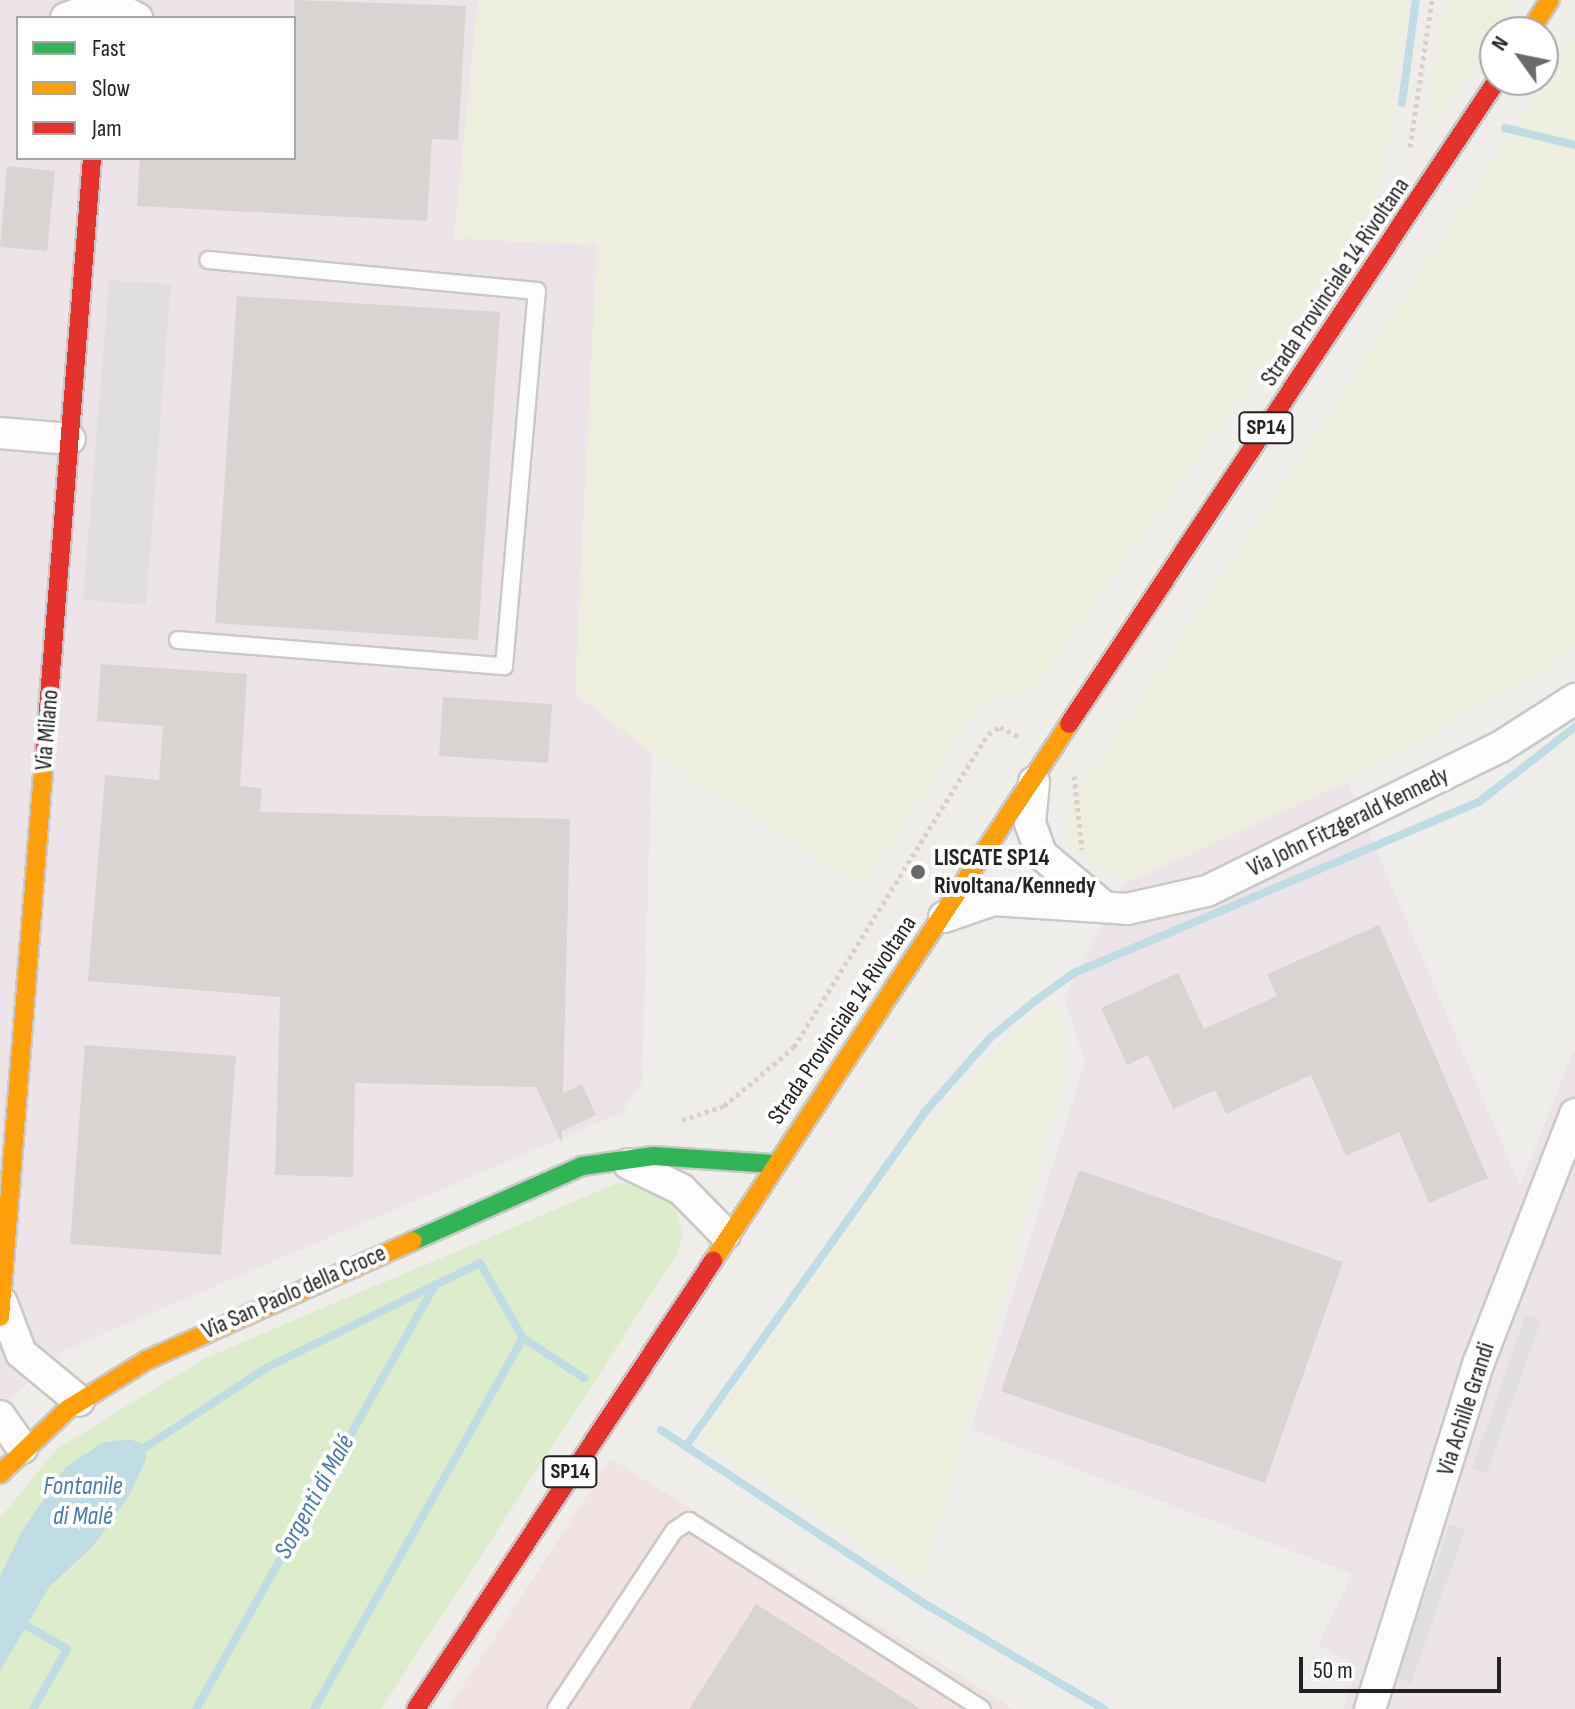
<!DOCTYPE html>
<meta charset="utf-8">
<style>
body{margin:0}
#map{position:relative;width:1575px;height:1709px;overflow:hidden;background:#f0eeeb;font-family:"Sofia Sans Condensed",sans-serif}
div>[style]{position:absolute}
.commercial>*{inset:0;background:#f1e3e1}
.industrial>*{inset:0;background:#ede4e9}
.farmland>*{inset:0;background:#efefdf}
.grass>*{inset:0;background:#ddeccb}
.parking>*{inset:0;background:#e0dfde}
.water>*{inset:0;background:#bfdbe3}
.stream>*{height:8px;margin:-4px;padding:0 4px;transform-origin:4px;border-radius:4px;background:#bfdbe3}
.building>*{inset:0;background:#d7d4d2}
.path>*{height:5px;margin-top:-2.5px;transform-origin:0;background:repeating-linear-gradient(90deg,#dccecd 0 4px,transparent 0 8px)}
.roads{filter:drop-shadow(2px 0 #c9c8c7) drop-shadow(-2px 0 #c9c8c7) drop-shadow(0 2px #c9c8c7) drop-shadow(0 -2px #c9c8c7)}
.lane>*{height:16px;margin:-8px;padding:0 8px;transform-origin:8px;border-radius:8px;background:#fdfcfc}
.street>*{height:30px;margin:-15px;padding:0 15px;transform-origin:15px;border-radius:15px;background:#fdfcfc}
.fast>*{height:18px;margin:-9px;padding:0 9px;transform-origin:9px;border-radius:9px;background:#30b455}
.slow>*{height:18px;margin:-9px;padding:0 9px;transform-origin:9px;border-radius:9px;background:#ff9f0a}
.jam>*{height:18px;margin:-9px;padding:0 9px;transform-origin:9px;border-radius:9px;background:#e5322d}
.dots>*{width:22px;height:22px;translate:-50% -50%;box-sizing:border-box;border:4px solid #fff;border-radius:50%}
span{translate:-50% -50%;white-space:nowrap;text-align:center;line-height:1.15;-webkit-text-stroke:8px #fff;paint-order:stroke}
.shield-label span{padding:2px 6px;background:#fff;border:2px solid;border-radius:6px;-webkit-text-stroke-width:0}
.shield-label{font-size:22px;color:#222;font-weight:700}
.street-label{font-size:24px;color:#222}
.poi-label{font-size:24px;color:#222;font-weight:700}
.left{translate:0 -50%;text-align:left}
.water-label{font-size:26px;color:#4a7aab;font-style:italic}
.legend{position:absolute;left:16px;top:16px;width:280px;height:144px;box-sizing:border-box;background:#fff;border:2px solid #a7a7a7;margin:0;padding:10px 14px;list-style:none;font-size:24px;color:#222}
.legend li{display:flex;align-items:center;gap:16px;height:40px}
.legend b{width:40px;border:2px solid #a7a7a7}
.north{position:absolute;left:1479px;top:16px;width:80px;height:80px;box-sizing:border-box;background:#fff;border:2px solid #a7a7a7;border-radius:50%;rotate:303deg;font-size:22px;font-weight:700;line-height:32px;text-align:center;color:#222}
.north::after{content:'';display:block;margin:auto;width:28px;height:36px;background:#6a6968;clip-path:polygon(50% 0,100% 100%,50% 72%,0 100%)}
.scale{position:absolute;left:1299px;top:1657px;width:202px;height:36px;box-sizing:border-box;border:4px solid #222;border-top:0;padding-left:10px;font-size:24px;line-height:28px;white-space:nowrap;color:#222;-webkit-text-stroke:6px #fff;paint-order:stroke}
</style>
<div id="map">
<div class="commercial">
<i style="clip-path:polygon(611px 1459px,1014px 1709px,448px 1709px)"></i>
</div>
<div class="industrial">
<i style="clip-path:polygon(evenodd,0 0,478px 0,454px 238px,597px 245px,575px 694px,652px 753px,642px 1082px,621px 1113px,63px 1351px,0 1408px,0 0,18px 18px,294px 18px,294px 158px,18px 158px,18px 18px)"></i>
<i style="clip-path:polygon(1347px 782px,1520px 1186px,1575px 1047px,1575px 1709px,1343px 1709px,1357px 1667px,1318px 1645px,1352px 1574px,971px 1429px,1085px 1062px,1064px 997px,1124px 884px)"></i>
</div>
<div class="farmland">
<i style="clip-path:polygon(478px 0,1408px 0,1380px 199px,1034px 689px,980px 705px,863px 886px,652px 753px,575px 694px,597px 245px,454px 239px)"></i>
<i style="clip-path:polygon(1446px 0,1518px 0,1424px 142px)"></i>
<i style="clip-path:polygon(1575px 37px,1575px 643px,1542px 670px,1347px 782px,1124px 884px,1064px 843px,1068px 810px)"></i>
<i style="clip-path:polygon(1056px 1003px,1067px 1041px,1063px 1082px,923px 1583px,699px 1440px,910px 1143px,1003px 1039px)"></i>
</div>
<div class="grass">
<i style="clip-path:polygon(618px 1183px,655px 1186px,675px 1203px,683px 1236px,676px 1256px,381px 1709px,0 1709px,0 1518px,57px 1449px,205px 1358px)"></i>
</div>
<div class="parking">
<i style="clip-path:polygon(109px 280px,171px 284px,146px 605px,83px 600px)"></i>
<i style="clip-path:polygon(1526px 1314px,1541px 1320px,1487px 1473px,1472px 1468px)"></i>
<i style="clip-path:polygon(1450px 1524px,1465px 1530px,1411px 1683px,1396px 1678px)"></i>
</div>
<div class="water">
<i style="clip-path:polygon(129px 1439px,143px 1444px,146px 1459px,130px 1494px,94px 1545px,49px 1587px,0 1671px,0 1577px,21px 1533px,65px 1468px,102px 1443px)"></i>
</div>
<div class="stream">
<i style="left:1402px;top:103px;width:104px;rotate:-82.3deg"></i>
<i style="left:1505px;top:128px;width:72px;rotate:13.7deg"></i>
<i style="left:661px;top:1430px;width:316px;rotate:33.4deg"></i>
<i style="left:925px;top:1604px;width:208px;rotate:30.4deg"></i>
<i style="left:686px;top:1446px;width:409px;rotate:-54.4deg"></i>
<i style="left:924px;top:1113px;width:101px;rotate:-48.6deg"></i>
<i style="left:991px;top:1037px;width:57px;rotate:-39.3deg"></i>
<i style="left:1035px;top:1001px;width:48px;rotate:-35.7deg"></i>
<i style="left:1074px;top:973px;width:440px;rotate:-22.9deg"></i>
<i style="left:1479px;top:802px;width:122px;rotate:-38deg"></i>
<i style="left:138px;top:1452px;width:155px;rotate:-33.2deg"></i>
<i style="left:268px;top:1367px;width:236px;rotate:-26.1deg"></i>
<i style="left:480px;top:1263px;width:86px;rotate:60.2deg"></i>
<i style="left:523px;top:1338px;width:73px;rotate:33.3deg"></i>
<i style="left:15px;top:1619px;width:60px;rotate:30deg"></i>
<i style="left:67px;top:1649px;width:69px;rotate:119.5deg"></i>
<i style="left:196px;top:1709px;width:487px;rotate:-60.6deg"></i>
<i style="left:314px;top:1709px;width:426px;rotate:-60.6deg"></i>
</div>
<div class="building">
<i style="clip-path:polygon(294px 0,466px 6px,458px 140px,432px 139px,427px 221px,137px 206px,140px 158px,294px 158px)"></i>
<i style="clip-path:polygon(7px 166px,55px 171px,47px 251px,0 247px)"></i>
<i style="clip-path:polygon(237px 296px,500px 312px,478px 640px,215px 623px)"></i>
<i style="clip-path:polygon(101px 664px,247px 674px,240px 786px,262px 788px,260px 812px,570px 819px,563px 1093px,582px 1084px,596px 1115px,562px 1131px,562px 1144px,536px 1087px,355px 1083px,353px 1177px,275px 1175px,280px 997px,88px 981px,105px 775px,159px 780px,163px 726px,97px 721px)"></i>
<i style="clip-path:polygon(443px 697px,552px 704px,548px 763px,439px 756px)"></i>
<i style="clip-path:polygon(1379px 925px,1488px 1178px,1429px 1203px,1399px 1132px,1346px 1156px,1311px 1075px,1226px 1114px,1215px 1090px,1173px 1109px,1148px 1055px,1127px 1065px,1101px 1008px,1178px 973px,1204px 1029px,1277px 996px,1267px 974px)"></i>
<i style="clip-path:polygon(85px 1045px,236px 1056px,221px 1255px,70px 1244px)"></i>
<i style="clip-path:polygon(1079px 1170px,1343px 1262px,1265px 1483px,1001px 1391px)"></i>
<i style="clip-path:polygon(756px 1604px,921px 1709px,689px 1709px)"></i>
</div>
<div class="path">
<i style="left:1410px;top:147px;width:149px;rotate:-81.5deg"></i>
<i style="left:1074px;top:776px;width:74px;rotate:83.8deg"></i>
<i style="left:682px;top:1120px;width:44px;rotate:-18.4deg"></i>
<i style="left:724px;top:1106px;width:92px;rotate:-40.1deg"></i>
<i style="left:794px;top:1047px;width:368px;rotate:-58.2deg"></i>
<i style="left:988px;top:734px;width:14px;rotate:-30deg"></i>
<i style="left:1000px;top:727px;width:22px;rotate:27deg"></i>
</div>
<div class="roads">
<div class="lane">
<i style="left:178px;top:640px;width:327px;rotate:4.6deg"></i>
<i style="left:504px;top:666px;width:376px;rotate:-85deg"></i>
<i style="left:537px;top:291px;width:330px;rotate:-174.6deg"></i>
<i style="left:556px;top:1709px;width:214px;rotate:-56.5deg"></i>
<i style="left:674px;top:1531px;width:18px;rotate:-34deg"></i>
<i style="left:689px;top:1521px;width:348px;rotate:32.7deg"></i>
</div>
<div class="street">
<i style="left:66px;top:18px;width:44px;rotate:-20.1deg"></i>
<i style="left:107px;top:3px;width:34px;rotate:27deg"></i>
<i style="left:0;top:433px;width:70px;rotate:4.9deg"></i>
<i style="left:1034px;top:782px;width:41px;rotate:95.6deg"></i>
<i style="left:1030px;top:823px;width:33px;rotate:70deg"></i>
<i style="left:1041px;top:854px;width:81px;rotate:40deg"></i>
<i style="left:944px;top:917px;width:52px;rotate:-19.1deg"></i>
<i style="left:993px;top:900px;width:134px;rotate:3.8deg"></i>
<i style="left:1127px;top:909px;width:82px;rotate:-12.7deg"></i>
<i style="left:1207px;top:891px;width:326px;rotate:-26.2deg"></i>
<i style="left:1500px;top:747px;width:89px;rotate:-32.6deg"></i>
<i style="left:629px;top:1164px;width:58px;rotate:25.7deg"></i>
<i style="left:681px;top:1189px;width:63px;rotate:45.6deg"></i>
<i style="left:2px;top:1303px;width:53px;rotate:69.2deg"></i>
<i style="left:21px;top:1353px;width:75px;rotate:39.6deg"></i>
<i style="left:0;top:1416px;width:39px;rotate:55deg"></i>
<i style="left:1370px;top:1709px;width:364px;rotate:-72.6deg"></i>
<i style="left:1479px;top:1362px;width:266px;rotate:-68.8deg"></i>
</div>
<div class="fast">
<i style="left:413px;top:1241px;width:185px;rotate:-23.9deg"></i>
<i style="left:582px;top:1166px;width:72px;rotate:-8deg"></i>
<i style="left:653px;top:1156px;width:121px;rotate:3.8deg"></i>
</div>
<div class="slow">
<i style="left:1529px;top:32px;width:38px;rotate:-57deg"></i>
<i style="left:713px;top:1261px;width:644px;rotate:-56.46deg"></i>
<i style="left:0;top:1317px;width:559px;rotate:-85.48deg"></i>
<i style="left:0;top:1474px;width:94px;rotate:-43.7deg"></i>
<i style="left:68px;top:1409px;width:93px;rotate:-31.8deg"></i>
<i style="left:147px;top:1360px;width:291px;rotate:-24.1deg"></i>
</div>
<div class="jam">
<i style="left:1069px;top:724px;width:773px;rotate:-56.39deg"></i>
<i style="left:44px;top:760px;width:604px;rotate:-85.44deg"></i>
<i style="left:416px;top:1709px;width:538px;rotate:-56.46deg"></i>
</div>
</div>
<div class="dots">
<i style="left:918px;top:872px;background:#6a6968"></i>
</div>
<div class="shield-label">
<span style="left:1266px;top:428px">SP14</span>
<span style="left:570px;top:1472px">SP14</span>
</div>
<div class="street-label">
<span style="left:1335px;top:282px;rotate:-56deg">Strada Provinciale 14 Rivoltana</span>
<span style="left:47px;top:730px;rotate:-85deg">Via Milano</span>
<span style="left:1348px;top:822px;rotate:-26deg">Via John Fitzgerald Kennedy</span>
<span style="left:842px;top:1020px;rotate:-56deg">Strada Provinciale 14 Rivoltana</span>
<span style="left:294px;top:1292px;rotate:-24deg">Via San Paolo della Croce</span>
<span style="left:1466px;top:1409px;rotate:-72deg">Via Achille Grandi</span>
</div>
<div class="poi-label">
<span class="left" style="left:934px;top:872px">LISCATE SP14<br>Rivoltana/Kennedy</span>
</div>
<div class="water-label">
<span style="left:83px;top:1502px">Fontanile<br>di Malé</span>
<span style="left:315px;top:1497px;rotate:-61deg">Sorgenti di Malé</span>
</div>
<ul class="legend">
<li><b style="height:10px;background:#30b455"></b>Fast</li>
<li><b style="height:10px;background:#ff9f0a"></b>Slow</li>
<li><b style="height:10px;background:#e5322d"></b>Jam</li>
</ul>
<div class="north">N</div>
<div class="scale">50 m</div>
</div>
